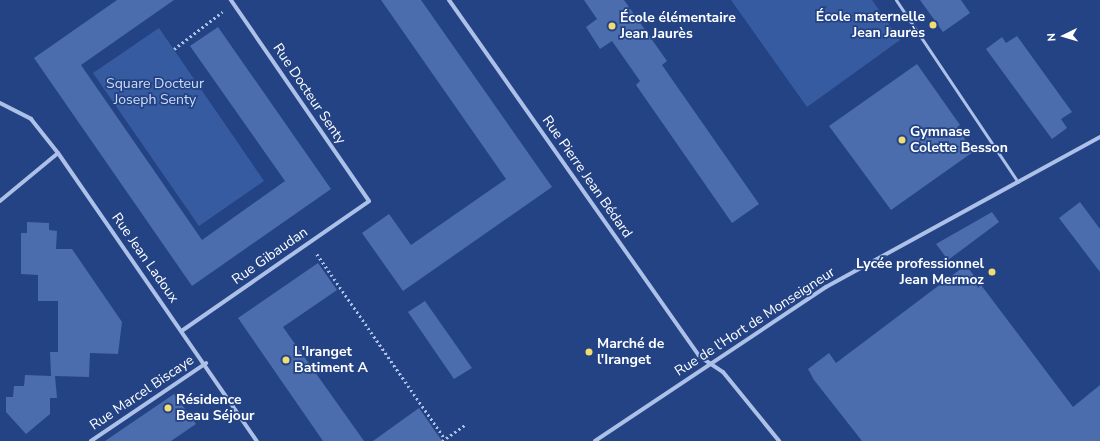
<!DOCTYPE html>
<meta charset="utf-8">
<style>
body{margin:0}
#map{position:relative;width:1100px;height:441px;overflow:hidden;background:#234385;font-family:"Nunito Sans",sans-serif}
div>[style]{position:absolute}
.green>*{inset:0;background:#375ba1}
.building>*{inset:0;background:#4b6cad}
.path>*{height:2.5px;margin-top:-1.25px;transform-origin:0;background:repeating-linear-gradient(90deg,#adc1e8 0 2px,transparent 0 5px)}
.service>*{height:3px;margin:-1.5px;padding:0 1.5px;transform-origin:1.5px;border-radius:1.5px;background:#adc1e8}
.minor>*{height:4px;margin:-2px;padding:0 2px;transform-origin:2px;border-radius:2px;background:#adc1e8}
.dots>*{width:11px;height:11px;translate:-50% -50%;box-sizing:border-box;border:2px solid #234385;border-radius:50%}
span{translate:-50% -50%;white-space:nowrap;text-align:center;line-height:1.15;-webkit-text-stroke:3.5px #234385;paint-order:stroke}
.poi-label{font-size:14px;color:#fff;font-weight:700}
.right{translate:-100% -50%;text-align:right}
.left{translate:0 -50%;text-align:left}
.park-label{font-size:14px;color:#d0ddf6}
.street-label{font-size:14px;color:#fff}
.north{position:absolute;left:1044px;top:16px;width:40px;height:40px;-webkit-text-stroke:3px #234385;paint-order:stroke;rotate:265deg;font-size:11px;font-weight:700;line-height:16px;text-align:center;color:#fff}
.north::after{content:'';display:block;margin:auto;width:14px;height:18px;background:#fff;clip-path:polygon(50% 0,100% 100%,50% 72%,0 100%)}
</style>
<div id="map">
<div class="green">
<i style="clip-path:polygon(731px 0,872px 0,900px 40px,807px 107px)"></i>
<i style="clip-path:polygon(159px 28px,264px 181px,199px 226px,93px 73px)"></i>
</div>
<div class="building">
<i style="clip-path:polygon(117px 0,174px 0,81px 65px,202px 240px,285px 181px,190px 46px,218px 27px,331px 189px,192px 286px,34px 58px)"></i>
<i style="clip-path:polygon(381px 0,421px 0,552px 187px,403px 291px,362px 233px,389px 214px,411px 245px,506px 179px)"></i>
<i style="clip-path:polygon(584px 0,624px 0,667px 61px,662px 65px,759px 204px,732px 223px,636px 85px,640px 81px,612px 41px,600px 49px,586px 27px,597px 19px)"></i>
<i style="clip-path:polygon(920px 0,961px 0,970px 13px,943px 32px)"></i>
<i style="clip-path:polygon(1017px 36px,1072px 112px,1061px 119px,1067px 128px,1052px 139px,986px 49px,1002px 37px,1006px 43px)"></i>
<i style="clip-path:polygon(917px 64px,960px 125px,957px 127px,973px 152px,891px 210px,829px 126px)"></i>
<i style="clip-path:polygon(1080px 202px,1100px 229px,1100px 272px,1059px 218px)"></i>
<i style="clip-path:polygon(992px 212px,999px 222px,948px 260px,936px 244px)"></i>
<i style="clip-path:polygon(27px 222px,49px 223px,49px 230px,57px 231px,56px 249px,72px 249px,122px 322px,118px 354px,90px 353px,89px 377px,55px 376px,57px 398px,50px 398px,50px 414px,26px 434px,6px 412px,6px 397px,13px 397px,14px 386px,24px 386px,25px 375px,51px 376px,50px 352px,58px 352px,58px 301px,38px 301px,38px 275px,21px 274px,21px 233px,27px 233px)"></i>
<i style="clip-path:polygon(318px 263px,337px 290px,283px 327px,364px 441px,323px 441px,238px 318px)"></i>
<i style="clip-path:polygon(966px 265px,1073px 407px,1100px 385px,1100px 441px,862px 441px,814px 380px,808px 369px,829px 353px,836px 363px)"></i>
<i style="clip-path:polygon(425px 301px,472px 368px,454px 379px,408px 312px)"></i>
<i style="clip-path:polygon(174px 394px,196px 424px,171px 441px,105px 441px)"></i>
<i style="clip-path:polygon(419px 408px,442px 441px,373px 441px)"></i>
</div>
<div class="path">
<i style="left:174px;top:49px;width:61px;rotate:-37.6deg"></i>
<i style="left:317px;top:254px;width:225px;rotate:55.3deg"></i>
<i style="left:442px;top:441px;width:28px;rotate:-35deg"></i>
</div>
<div class="service">
<i style="left:896px;top:0;width:219px;rotate:56.2deg"></i>
</div>
<div class="minor">
<i style="left:449px;top:0;width:435px;rotate:54.9deg"></i>
<i style="left:699px;top:356px;width:29px;rotate:34deg"></i>
<i style="left:723px;top:372px;width:89px;rotate:50.9deg"></i>
<i style="left:0;top:103px;width:35px;rotate:27deg"></i>
<i style="left:31px;top:119px;width:43px;rotate:51.5deg"></i>
<i style="left:58px;top:153px;width:350px;rotate:55.4deg"></i>
<i style="left:0;top:201px;width:75px;rotate:-39.6deg"></i>
<i style="left:183px;top:330px;width:226px;rotate:-34.7deg"></i>
<i style="left:369px;top:201px;width:244px;rotate:-124.5deg"></i>
<i style="left:91px;top:441px;width:139px;rotate:-34.1deg"></i>
<i style="left:595px;top:441px;width:278px;rotate:-33.7deg"></i>
<i style="left:826px;top:287px;width:312px;rotate:-28.7deg"></i>
</div>
<div class="dots">
<i style="left:933px;top:25px;background:#f3dc70"></i>
<i style="left:612px;top:26px;background:#f3dc70"></i>
<i style="left:902px;top:140px;background:#f3dc70"></i>
<i style="left:992px;top:272px;background:#f3dc70"></i>
<i style="left:589px;top:352px;background:#f3dc70"></i>
<i style="left:286px;top:360px;background:#f3dc70"></i>
<i style="left:168px;top:408px;background:#f3dc70"></i>
</div>
<div class="poi-label">
<span class="right" style="left:925px;top:25px">École maternelle<br>Jean Jaurès</span>
<span class="left" style="left:620px;top:26px">École élémentaire<br>Jean Jaurès</span>
<span class="left" style="left:910px;top:140px">Gymnase<br>Colette Besson</span>
<span class="right" style="left:984px;top:272px">Lycée professionnel<br>Jean Mermoz</span>
<span class="left" style="left:597px;top:352px">Marché de<br>l'Iranget</span>
<span class="left" style="left:294px;top:360px">L'Iranget<br>Batiment A</span>
<span class="left" style="left:176px;top:408px">Résidence<br>Beau Séjour</span>
</div>
<div class="park-label">
<span style="left:155px;top:92px">Square Docteur<br>Joseph Senty</span>
</div>
<div class="street-label">
<span style="left:309px;top:94px;rotate:56deg">Rue Docteur Senty</span>
<span style="left:587px;top:177px;rotate:55deg">Rue Pierre Jean Bédard</span>
<span style="left:270px;top:256px;rotate:-35deg">Rue Gibaudan</span>
<span style="left:145px;top:258px;rotate:55deg">Rue Jean Ladoux</span>
<span style="left:755px;top:322px;rotate:-33deg">Rue de l'Hort de Monseigneur</span>
<span style="left:142px;top:393px;rotate:-34deg">Rue Marcel Biscaye</span>
</div>
<div class="north">N</div>
</div>
